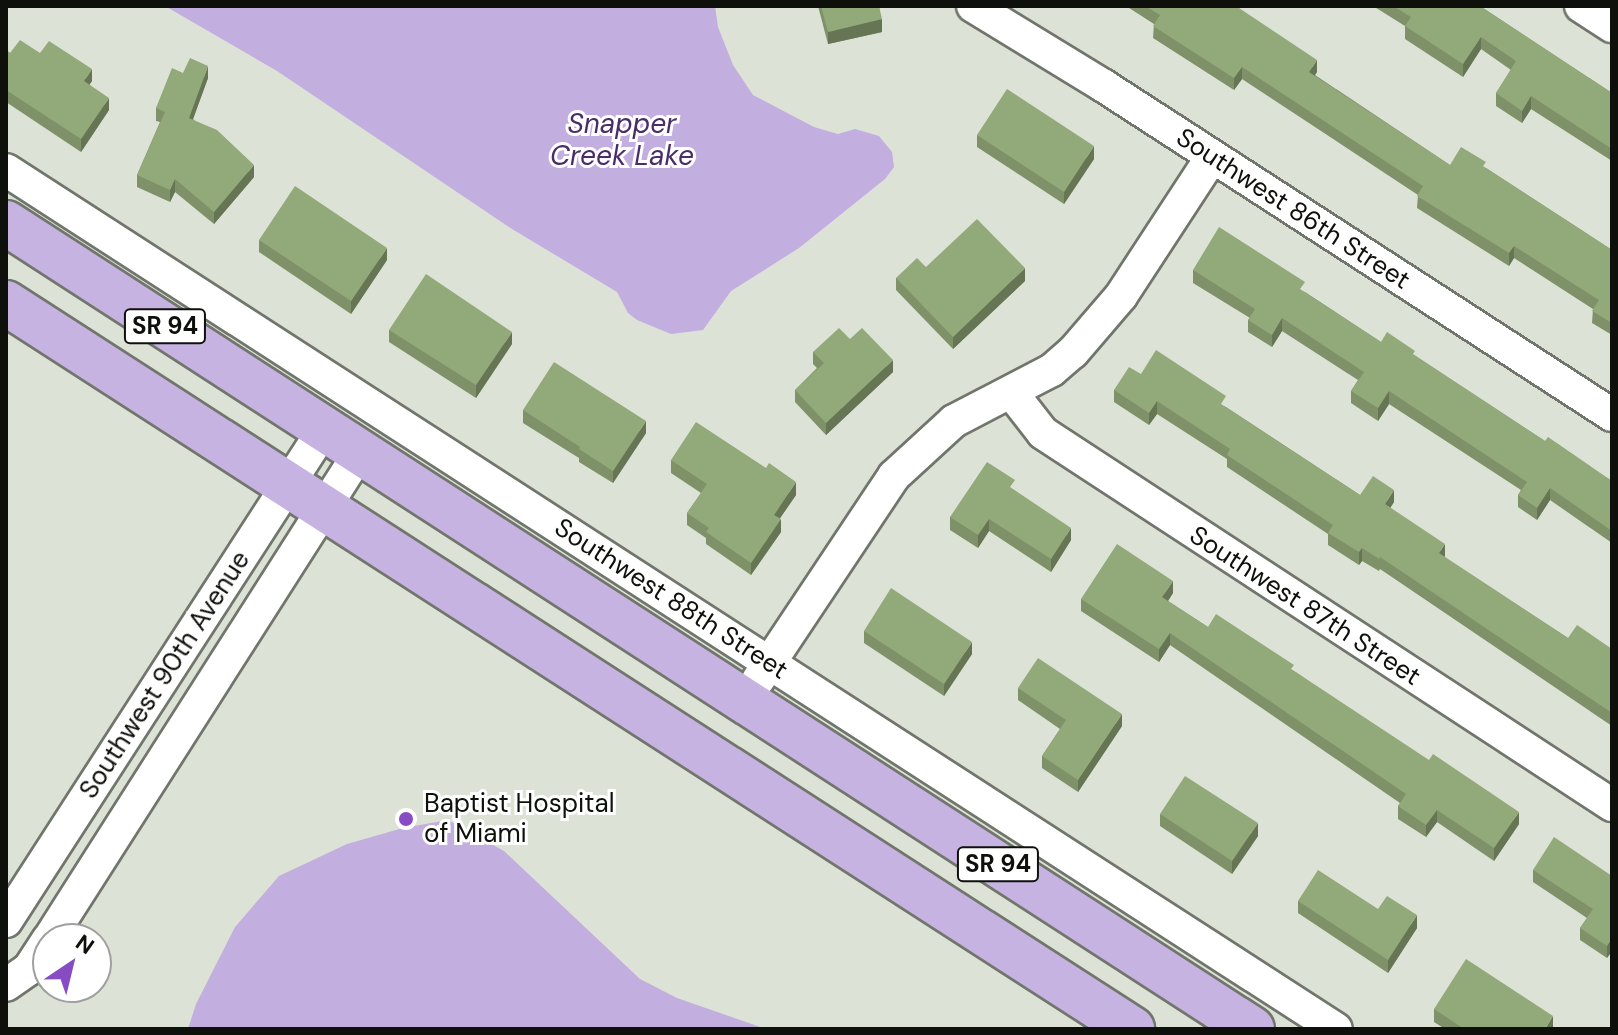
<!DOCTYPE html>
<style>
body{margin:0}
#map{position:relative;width:1618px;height:1035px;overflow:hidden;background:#dce2d6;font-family:"DM Sans",sans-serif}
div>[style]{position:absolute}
.water>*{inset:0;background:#c3aee0}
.roads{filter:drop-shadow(2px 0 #71766c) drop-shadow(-2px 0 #71766c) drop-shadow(0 2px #71766c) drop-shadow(0 -2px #71766c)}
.minor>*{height:32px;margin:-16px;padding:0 16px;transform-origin:16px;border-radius:16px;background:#fff}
.primary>*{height:44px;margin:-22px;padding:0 22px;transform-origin:22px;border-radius:22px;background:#c7b3e1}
.wall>*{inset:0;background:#7e9168}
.shaded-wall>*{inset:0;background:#667655}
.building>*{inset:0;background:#92a979}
.dots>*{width:22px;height:22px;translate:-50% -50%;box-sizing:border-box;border:4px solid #fff;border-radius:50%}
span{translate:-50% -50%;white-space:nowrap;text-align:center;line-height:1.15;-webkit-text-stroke:6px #fff;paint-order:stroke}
.shield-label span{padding:2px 6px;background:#fff;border:2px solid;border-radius:6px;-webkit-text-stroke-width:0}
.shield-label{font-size:24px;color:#0e100c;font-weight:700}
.street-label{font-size:26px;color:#0e100c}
.poi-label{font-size:26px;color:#0e100c}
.left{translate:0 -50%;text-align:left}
.water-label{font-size:28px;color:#492d69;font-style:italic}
.frame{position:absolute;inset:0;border:8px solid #0e100c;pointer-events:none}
.north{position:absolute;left:32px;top:923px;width:80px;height:80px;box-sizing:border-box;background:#fff;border:2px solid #9f9f9e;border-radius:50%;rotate:35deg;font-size:22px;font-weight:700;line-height:32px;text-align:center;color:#0e100c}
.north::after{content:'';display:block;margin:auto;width:28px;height:36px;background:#874cc3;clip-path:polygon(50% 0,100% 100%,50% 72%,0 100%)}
</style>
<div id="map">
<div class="water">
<i style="clip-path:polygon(165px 6px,715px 6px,718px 27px,733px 65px,753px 95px,814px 127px,838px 134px,855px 129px,879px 136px,892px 152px,894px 167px,885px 179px,799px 248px,731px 291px,703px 330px,671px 334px,637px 320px,628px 313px,617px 292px,512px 229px,277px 71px)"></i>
<i style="clip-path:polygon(448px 820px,504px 851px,640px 979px,677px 998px,766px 1029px,188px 1029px,196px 1004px,235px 927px,279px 876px,347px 844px,403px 828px)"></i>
</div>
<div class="roads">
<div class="minor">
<i style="left:973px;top:6px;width:153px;rotate:31.4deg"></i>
<i style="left:1104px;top:86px;width:605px;rotate:32.93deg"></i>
<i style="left:1581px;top:6px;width:37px;rotate:33deg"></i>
<i style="left:6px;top:170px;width:1583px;rotate:32.86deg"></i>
<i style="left:1011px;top:392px;width:52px;rotate:52deg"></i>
<i style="left:1043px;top:433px;width:680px;rotate:33.18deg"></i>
<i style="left:758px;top:680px;width:245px;rotate:-56.3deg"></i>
<i style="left:894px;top:476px;width:81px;rotate:-42.5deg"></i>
<i style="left:954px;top:421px;width:110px;rotate:-27.5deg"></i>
<i style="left:1052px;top:370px;width:28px;rotate:-41deg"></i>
<i style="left:1073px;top:352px;width:74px;rotate:-49.4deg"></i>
<i style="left:1121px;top:296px;width:166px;rotate:-56.8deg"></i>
<i style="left:6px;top:921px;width:586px;rotate:-57.12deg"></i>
<i style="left:49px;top:939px;width:578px;rotate:-57.44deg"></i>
<i style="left:6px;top:985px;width:28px;rotate:-35deg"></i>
<i style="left:29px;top:969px;width:35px;rotate:-57deg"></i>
</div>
<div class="primary">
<i style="left:6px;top:223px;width:1484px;rotate:32.9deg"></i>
<i style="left:6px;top:303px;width:1340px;rotate:32.81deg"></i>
</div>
</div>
<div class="wall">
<i style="clip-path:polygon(818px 6px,879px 6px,882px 32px,828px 44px)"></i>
<i style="clip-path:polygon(1126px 6px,1236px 6px,1317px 72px,1315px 75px,1450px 165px,1486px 168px,1612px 250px,1612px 335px,1592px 323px,1593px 309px,1514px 258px,1509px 266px,1417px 208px,1418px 195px,1242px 79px,1234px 90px,1153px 38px,1154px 24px)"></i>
<i style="clip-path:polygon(1373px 6px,1480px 6px,1612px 93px,1612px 161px,1531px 109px,1522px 123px,1496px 106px,1496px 93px,1511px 70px,1481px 49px,1463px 77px,1405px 39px,1405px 26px)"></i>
<i style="clip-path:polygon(6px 50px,10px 53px,40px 53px,92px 81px,89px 84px,109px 110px,81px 152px,6px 102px)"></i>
<i style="clip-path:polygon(183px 73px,208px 78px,193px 119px,254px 177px,214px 224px,175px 192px,170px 202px,137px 187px,137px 175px,160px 122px,156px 121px,156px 108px)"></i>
<i style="clip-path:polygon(977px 135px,1094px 159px,1064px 204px,977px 147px)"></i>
<i style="clip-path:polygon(259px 240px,387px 260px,351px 314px,259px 252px)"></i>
<i style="clip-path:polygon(926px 267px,1025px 281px,953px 349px,896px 290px,896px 278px)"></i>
<i style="clip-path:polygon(1193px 270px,1305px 292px,1381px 342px,1415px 356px,1545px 441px,1612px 481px,1612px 543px,1550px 500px,1537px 520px,1518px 507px,1518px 495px,1521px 490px,1389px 404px,1378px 421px,1351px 403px,1351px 391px,1358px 380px,1282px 331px,1272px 347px,1248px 332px,1248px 320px,1250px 318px,1193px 283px)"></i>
<i style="clip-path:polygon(389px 330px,512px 344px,476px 398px,389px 342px)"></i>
<i style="clip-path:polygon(850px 339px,893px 372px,826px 435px,795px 402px,795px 390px,817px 368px,813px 364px,813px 352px)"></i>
<i style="clip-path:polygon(1141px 374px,1226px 407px,1360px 495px,1394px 502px,1390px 508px,1445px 556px,1444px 557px,1568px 638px,1612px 649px,1612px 726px,1380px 569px,1379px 571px,1362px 561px,1359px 565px,1328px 545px,1328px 534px,1227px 467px,1227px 459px,1157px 414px,1149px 425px,1114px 402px,1114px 390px)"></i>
<i style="clip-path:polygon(523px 410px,646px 433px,613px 483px,579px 462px,579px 458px,523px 423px)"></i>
<i style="clip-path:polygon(671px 460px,796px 495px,780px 518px,781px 532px,751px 575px,706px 544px,706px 538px,687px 525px,687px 513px,701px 493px,671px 473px)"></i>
<i style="clip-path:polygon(1015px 491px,1071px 540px,1051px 572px,989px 531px,978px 548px,950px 530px,950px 517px)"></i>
<i style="clip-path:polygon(1173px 593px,1168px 601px,1208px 627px,1294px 671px,1519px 824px,1494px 861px,1437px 822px,1426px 837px,1398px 819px,1398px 806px,1400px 803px,1170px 645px,1159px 662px,1081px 611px,1081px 599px)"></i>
<i style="clip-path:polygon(864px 631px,972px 654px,944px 696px,864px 643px)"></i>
<i style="clip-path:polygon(1018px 688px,1122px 726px,1078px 792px,1042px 768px,1042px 756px,1060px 729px,1018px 700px)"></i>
<i style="clip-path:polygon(1160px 814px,1258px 836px,1232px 874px,1160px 826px)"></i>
<i style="clip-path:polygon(1533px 870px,1612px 876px,1612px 951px,1607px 958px,1580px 940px,1580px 928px,1587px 918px,1533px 882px)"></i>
<i style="clip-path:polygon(1298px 901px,1378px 909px,1417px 928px,1388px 973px,1298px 913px)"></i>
<i style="clip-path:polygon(1434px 1009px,1553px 1028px,1445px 1029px,1434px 1022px)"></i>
</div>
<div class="shaded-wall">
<i style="clip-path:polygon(882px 19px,882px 32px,828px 44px,828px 32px)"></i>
<i style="clip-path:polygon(1481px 37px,1481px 49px,1463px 77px,1463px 64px)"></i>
<i style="clip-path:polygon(1317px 60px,1317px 72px,1309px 84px,1309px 72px)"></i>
<i style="clip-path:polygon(208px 66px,208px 78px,189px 130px,189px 118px)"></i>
<i style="clip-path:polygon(1242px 67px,1242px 79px,1234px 90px,1234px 78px)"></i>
<i style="clip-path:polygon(92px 69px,92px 81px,84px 93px,84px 81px)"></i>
<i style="clip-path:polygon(1531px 96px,1531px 109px,1522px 123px,1522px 111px)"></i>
<i style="clip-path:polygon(109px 98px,109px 110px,81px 152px,81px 139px)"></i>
<i style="clip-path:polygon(1094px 146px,1094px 159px,1064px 204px,1064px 192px)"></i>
<i style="clip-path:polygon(254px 165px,254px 177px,214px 224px,214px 212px)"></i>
<i style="clip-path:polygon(175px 179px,175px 192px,170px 202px,170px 190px)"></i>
<i style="clip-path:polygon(1514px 246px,1514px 258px,1509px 266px,1509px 253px)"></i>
<i style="clip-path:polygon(387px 248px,387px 260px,351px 314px,351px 301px)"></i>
<i style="clip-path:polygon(1025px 268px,1025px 281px,953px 349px,953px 337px)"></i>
<i style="clip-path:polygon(1282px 318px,1282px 331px,1272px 347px,1272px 335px)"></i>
<i style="clip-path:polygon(512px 332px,512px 344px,476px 398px,476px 385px)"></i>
<i style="clip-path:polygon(893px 360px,893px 372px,826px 435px,826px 423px)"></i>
<i style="clip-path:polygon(1389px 391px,1389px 404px,1378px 421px,1378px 408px)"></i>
<i style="clip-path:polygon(1157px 401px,1157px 414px,1149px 425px,1149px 413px)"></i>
<i style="clip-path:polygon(646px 421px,646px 433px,613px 483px,613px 471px)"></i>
<i style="clip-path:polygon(796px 482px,796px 495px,774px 527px,774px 515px)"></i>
<i style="clip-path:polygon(1550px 488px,1550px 500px,1537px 520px,1537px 508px)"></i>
<i style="clip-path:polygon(1394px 490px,1394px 502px,1385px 516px,1385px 504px)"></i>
<i style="clip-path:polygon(781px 519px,781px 532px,751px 575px,751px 563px)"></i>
<i style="clip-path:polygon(989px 519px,989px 531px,978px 548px,978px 535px)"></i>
<i style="clip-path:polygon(1071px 528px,1071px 540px,1051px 572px,1051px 559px)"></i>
<i style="clip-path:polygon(1445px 544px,1445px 556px,1439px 566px,1439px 553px)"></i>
<i style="clip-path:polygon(1362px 548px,1362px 561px,1359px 565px,1359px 552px)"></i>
<i style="clip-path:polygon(1173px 581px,1173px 593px,1162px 610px,1162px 597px)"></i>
<i style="clip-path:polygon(1170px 633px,1170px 645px,1159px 662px,1159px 649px)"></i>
<i style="clip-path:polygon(972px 642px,972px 654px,944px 696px,944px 684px)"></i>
<i style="clip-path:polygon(1122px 714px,1122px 726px,1078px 792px,1078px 780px)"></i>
<i style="clip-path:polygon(1437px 810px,1437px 822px,1426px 837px,1426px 825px)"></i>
<i style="clip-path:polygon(1519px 812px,1519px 824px,1494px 861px,1494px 848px)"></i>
<i style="clip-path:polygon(1258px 823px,1258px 836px,1232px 874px,1232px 861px)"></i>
<i style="clip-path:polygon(1417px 915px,1417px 928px,1388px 973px,1388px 960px)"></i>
<i style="clip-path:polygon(1612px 938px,1612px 951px,1607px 958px,1607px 946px)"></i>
<i style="clip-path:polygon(1553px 1016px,1553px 1028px,1545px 1029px)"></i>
</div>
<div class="building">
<i style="clip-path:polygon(821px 6px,879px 6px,882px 19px,828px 32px)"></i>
<i style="clip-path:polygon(1145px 6px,1236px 6px,1317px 60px,1309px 72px,1450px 165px,1461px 147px,1486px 162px,1483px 166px,1612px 250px,1612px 323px,1592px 311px,1599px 300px,1514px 246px,1509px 253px,1417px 196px,1423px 186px,1242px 67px,1234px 78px,1153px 26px,1160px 15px)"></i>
<i style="clip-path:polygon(1393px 6px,1480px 6px,1612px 93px,1612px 149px,1531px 96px,1522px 111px,1496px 93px,1516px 61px,1481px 37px,1463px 64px,1405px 26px,1411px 17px)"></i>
<i style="clip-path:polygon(20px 40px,40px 53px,49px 41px,92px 69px,84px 81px,109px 98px,81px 139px,6px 90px,6px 50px,10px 53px)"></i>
<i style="clip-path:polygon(190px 58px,208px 66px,189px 118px,217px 130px,254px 165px,214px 212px,175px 179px,170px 190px,137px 175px,165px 112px,156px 108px,172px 68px,183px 73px)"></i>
<i style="clip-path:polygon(1007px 89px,1094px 146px,1064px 192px,977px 135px)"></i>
<i style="clip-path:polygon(295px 186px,387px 248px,351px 301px,259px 240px)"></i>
<i style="clip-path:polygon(977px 219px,1025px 268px,953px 337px,896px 278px,917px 258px,926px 267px)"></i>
<i style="clip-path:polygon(1219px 227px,1305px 282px,1300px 289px,1381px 342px,1387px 332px,1415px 351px,1413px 354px,1545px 441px,1548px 437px,1612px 481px,1612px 531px,1550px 488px,1537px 508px,1518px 495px,1527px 482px,1389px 391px,1378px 408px,1351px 391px,1364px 372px,1282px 318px,1272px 335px,1248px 320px,1255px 309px,1193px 270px)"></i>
<i style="clip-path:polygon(426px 274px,512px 332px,476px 385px,389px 330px)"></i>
<i style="clip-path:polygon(839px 328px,850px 339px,862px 328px,893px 360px,826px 423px,795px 390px,824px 363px,813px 352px)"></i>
<i style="clip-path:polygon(1156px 350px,1226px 396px,1221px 404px,1360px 495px,1373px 476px,1394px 490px,1385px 504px,1445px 544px,1439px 553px,1568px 638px,1577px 625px,1612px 649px,1612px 713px,1380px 557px,1379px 559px,1362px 548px,1359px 552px,1328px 533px,1333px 525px,1227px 455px,1230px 449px,1157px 401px,1149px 413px,1114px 390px,1129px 367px,1141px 374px)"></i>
<i style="clip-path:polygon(554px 362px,646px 421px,613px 471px,579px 449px,580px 447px,523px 410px)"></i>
<i style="clip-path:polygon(696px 422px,766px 468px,769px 463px,796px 482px,774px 515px,781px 519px,751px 563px,706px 532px,709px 528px,687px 513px,707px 484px,671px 460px)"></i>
<i style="clip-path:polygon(987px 462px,1015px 480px,1010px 487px,1071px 528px,1051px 559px,989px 519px,978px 535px,950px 517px)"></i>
<i style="clip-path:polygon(1117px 544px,1173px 581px,1162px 597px,1208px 627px,1216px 614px,1294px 665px,1291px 669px,1429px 760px,1433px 754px,1519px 812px,1494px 848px,1437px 810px,1426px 825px,1398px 806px,1406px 794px,1170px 633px,1159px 649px,1081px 599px)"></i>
<i style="clip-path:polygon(891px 588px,972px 642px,944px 684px,864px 631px)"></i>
<i style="clip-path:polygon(1038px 658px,1122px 714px,1078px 780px,1042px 756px,1066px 720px,1018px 688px)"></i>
<i style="clip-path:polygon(1185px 776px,1258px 823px,1232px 861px,1160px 814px)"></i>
<i style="clip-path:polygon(1554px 837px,1612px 876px,1612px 938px,1607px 946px,1580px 928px,1593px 909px,1533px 870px)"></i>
<i style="clip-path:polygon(1318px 870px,1378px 909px,1387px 896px,1417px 915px,1388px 960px,1298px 901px)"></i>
<i style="clip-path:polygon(1466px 959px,1553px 1016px,1545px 1029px,1464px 1029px,1434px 1009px)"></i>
</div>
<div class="dots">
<i style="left:406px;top:819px;background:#874cc3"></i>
</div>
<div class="shield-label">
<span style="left:165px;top:326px">SR 94</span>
<span style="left:998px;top:864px">SR 94</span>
</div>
<div class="street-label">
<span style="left:1293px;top:209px;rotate:33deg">Southwest 86th Street</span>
<span style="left:671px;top:599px;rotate:33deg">Southwest 88th Street</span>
<span style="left:1305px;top:606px;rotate:33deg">Southwest 87th Street</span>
<span style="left:165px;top:675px;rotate:-57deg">Southwest 90th Avenue</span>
</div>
<div class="poi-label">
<span class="left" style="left:424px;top:819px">Baptist Hospital<br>of Miami</span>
</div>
<div class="water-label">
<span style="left:622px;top:140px">Snapper<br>Creek Lake</span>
</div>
<div class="frame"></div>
<div class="north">N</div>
</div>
